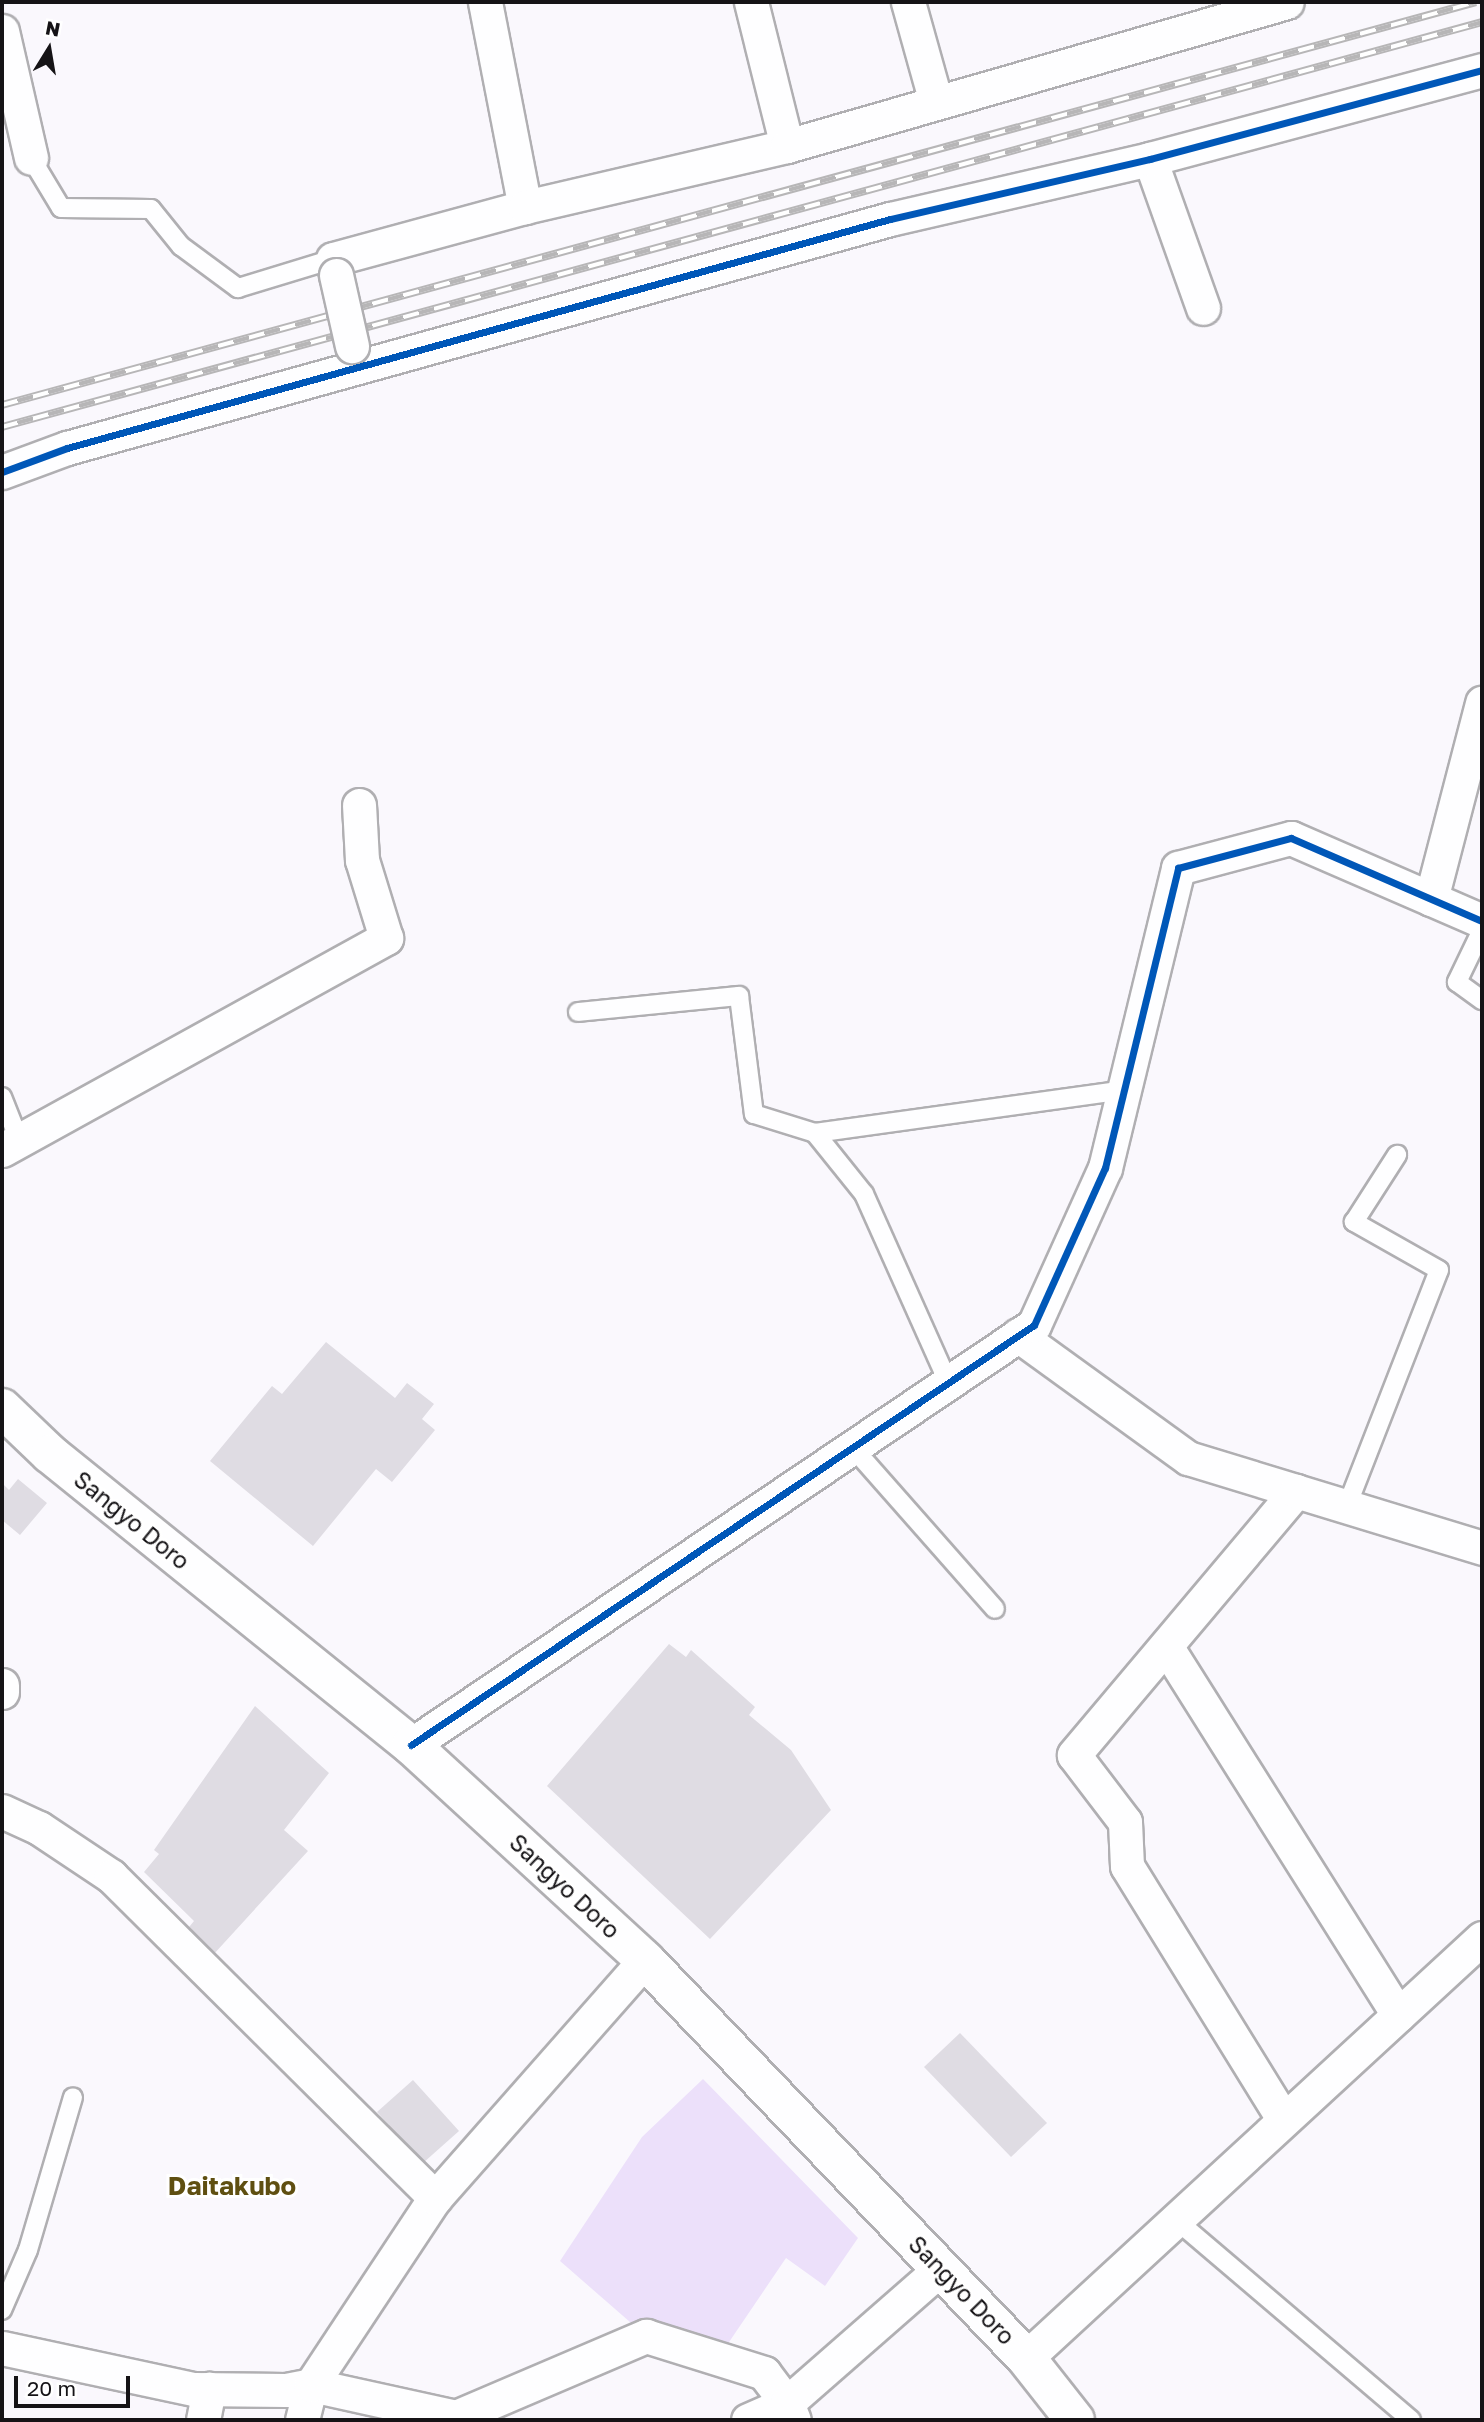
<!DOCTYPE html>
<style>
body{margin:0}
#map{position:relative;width:1484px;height:2422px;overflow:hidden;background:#faf8fd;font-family:"Golos Text",sans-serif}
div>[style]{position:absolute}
.green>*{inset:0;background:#ece0fa}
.building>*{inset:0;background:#dfdce3}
.roads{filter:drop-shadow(2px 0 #b0afb2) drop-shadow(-2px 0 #b0afb2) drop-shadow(0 2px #b0afb2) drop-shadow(0 -2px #b0afb2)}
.service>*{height:18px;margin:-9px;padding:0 9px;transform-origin:9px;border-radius:9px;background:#fefeff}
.minor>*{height:33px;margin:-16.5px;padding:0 16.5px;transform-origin:16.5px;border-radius:16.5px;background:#fefeff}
.primary>*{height:38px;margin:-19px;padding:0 19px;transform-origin:19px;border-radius:19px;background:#fefeff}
.rail>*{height:8px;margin-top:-4px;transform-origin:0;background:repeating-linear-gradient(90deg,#fff 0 16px,#b7b6b7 0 32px);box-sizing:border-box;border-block:2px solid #b7b6b7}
.bridges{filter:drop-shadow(2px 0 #b0afb2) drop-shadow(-2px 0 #b0afb2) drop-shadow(0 2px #b0afb2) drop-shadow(0 -2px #b0afb2)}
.minor-bridge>*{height:33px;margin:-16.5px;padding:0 16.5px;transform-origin:16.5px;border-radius:16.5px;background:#fefeff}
.cycleway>*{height:7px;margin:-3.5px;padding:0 3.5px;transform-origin:3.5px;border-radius:3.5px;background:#0057b8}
span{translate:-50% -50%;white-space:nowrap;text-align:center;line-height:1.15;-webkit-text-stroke:6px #fff;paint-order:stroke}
.street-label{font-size:23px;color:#151316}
.quarter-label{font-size:26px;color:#5f4f11;font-weight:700}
.frame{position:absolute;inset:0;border:4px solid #151316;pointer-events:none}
.north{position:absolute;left:14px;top:14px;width:70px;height:70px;-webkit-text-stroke:5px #fff;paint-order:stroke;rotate:11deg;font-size:19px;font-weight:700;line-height:28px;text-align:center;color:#151316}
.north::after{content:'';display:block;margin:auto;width:24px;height:32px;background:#151316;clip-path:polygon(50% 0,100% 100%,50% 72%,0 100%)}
.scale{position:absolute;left:14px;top:2376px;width:116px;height:32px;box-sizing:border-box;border:4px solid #151316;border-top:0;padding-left:9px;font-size:21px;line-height:24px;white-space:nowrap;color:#151316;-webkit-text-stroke:5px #fff;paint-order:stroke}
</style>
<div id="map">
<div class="green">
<i style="clip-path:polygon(703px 2079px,858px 2238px,825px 2286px,786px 2258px,725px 2348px,638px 2329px,560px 2261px,642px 2137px)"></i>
</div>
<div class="building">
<i style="clip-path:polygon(326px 1342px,395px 1398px,407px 1383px,434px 1404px,422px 1419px,435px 1430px,392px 1482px,376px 1469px,313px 1546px,210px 1461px,272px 1386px,282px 1394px)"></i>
<i style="clip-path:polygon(18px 1479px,47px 1503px,20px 1535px,2px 1520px,2px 1483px,9px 1490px)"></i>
<i style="clip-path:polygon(669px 1644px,686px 1657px,691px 1650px,755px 1707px,749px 1715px,791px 1750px,831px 1810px,710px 1939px,547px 1786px)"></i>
<i style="clip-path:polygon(255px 1706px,329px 1773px,284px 1830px,308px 1851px,213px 1955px,185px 1932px,194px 1921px,144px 1872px,159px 1854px,154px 1850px)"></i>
<i style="clip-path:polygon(960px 2033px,1047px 2123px,1011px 2157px,924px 2067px)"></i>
<i style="clip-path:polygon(413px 2080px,459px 2131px,423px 2163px,377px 2112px)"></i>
</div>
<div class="roads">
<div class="service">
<i style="left:31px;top:158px;width:58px;rotate:59deg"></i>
<i style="left:61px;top:208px;width:90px;rotate:0.6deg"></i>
<i style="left:151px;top:209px;width:48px;rotate:51deg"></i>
<i style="left:181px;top:246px;width:71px;rotate:36.4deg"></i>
<i style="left:238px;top:288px;width:99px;rotate:-17deg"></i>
<i style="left:1482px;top:930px;width:58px;rotate:115.7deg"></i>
<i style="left:1457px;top:982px;width:31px;rotate:36deg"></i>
<i style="left:578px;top:1012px;width:162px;rotate:-5.7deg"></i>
<i style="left:739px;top:996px;width:119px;rotate:82.8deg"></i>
<i style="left:754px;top:1114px;width:64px;rotate:17.3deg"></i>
<i style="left:815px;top:1133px;width:312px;rotate:-7.9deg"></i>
<i style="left:2px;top:1097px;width:46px;rotate:68.4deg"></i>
<i style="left:815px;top:1133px;width:78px;rotate:51.2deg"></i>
<i style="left:864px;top:1194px;width:208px;rotate:65.9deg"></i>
<i style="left:854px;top:1449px;width:213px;rotate:48.6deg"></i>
<i style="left:1347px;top:1506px;width:253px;rotate:-68.7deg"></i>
<i style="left:1439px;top:1270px;width:98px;rotate:-150.5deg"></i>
<i style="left:1354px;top:1222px;width:80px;rotate:-57.3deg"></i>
<i style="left:1175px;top:2219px;width:310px;rotate:40.4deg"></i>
<i style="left:2px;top:2310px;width:65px;rotate:-66.6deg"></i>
<i style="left:28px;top:2250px;width:159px;rotate:-73.6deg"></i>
</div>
<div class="minor">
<i style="left:485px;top:2px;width:209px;rotate:79deg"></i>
<i style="left:751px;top:2px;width:148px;rotate:76deg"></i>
<i style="left:908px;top:2px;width:104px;rotate:74.4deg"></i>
<i style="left:2px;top:31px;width:130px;rotate:77.1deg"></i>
<i style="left:1150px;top:159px;width:158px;rotate:70.4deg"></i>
<i style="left:336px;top:275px;width:16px;rotate:-101deg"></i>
<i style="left:333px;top:259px;width:199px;rotate:-15.2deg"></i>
<i style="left:525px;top:207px;width:269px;rotate:-13.1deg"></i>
<i style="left:787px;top:146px;width:520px;rotate:-16.07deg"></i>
<i style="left:2px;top:472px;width:69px;rotate:-20.3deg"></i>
<i style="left:67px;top:448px;width:854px;rotate:-15.55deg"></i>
<i style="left:890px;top:219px;width:267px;rotate:-13deg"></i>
<i style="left:1150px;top:159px;width:344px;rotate:-15deg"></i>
<i style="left:1431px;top:899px;width:203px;rotate:-75.4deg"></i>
<i style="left:2px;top:1150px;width:439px;rotate:-28.9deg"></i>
<i style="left:386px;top:938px;width:82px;rotate:-107.1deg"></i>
<i style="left:362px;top:860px;width:55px;rotate:-93.1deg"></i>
<i style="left:1018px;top:1335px;width:210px;rotate:35.9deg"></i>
<i style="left:1188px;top:1458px;width:113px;rotate:17deg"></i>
<i style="left:1296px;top:1491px;width:345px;rotate:130.1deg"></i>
<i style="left:1074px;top:1755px;width:84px;rotate:52.7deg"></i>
<i style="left:1125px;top:1822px;width:44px;rotate:87.4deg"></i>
<i style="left:1127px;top:1866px;width:297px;rotate:58.3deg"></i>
<i style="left:1296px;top:1491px;width:195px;rotate:17deg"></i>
<i style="left:1166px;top:1646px;width:436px;rotate:57.8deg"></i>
<i style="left:2px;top:1685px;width:7px;rotate:90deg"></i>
<i style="left:411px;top:1745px;width:751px;rotate:-33.99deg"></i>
<i style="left:1034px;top:1325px;width:172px;rotate:-65.7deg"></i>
<i style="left:1105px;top:1168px;width:309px;rotate:-76.3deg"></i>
<i style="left:1178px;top:868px;width:117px;rotate:-14.9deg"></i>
<i style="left:1291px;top:838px;width:208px;rotate:23.5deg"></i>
<i style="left:2px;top:1811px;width:41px;rotate:24.7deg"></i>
<i style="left:39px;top:1828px;width:87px;rotate:33.7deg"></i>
<i style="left:111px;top:1876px;width:457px;rotate:44.8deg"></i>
<i style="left:2px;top:2348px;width:196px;rotate:12.1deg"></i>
<i style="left:194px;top:2389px;width:92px;rotate:0.6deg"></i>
<i style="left:286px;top:2390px;width:25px;rotate:-11deg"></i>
<i style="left:311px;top:2385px;width:148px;rotate:12.4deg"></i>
<i style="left:456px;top:2417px;width:207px;rotate:-23.1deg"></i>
<i style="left:646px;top:2336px;width:124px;rotate:17.4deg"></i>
<i style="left:764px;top:2373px;width:38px;rotate:53deg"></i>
<i style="left:787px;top:2403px;width:18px;rotate:68deg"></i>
<i style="left:1026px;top:2358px;width:620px;rotate:-42.65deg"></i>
<i style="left:203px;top:2420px;width:32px;rotate:-79deg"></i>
<i style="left:302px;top:2420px;width:36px;rotate:-76deg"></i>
<i style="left:311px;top:2385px;width:224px;rotate:-56.5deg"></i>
<i style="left:435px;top:2198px;width:317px;rotate:-48.6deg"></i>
<i style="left:748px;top:2420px;width:43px;rotate:-23.6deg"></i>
<i style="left:787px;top:2403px;width:205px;rotate:-41.2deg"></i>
</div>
<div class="primary">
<i style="left:2px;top:1408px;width:66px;rotate:43.8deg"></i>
<i style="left:50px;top:1454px;width:464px;rotate:38.9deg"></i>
<i style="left:411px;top:1745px;width:318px;rotate:42.6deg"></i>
<i style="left:645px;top:1960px;width:551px;rotate:46.25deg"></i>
<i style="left:1026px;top:2358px;width:79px;rotate:51.7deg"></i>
</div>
</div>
<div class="rail">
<i style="left:2px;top:405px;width:1528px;rotate:-15.29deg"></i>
<i style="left:2px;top:427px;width:1534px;rotate:-15.3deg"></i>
</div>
<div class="bridges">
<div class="minor-bridge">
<i style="left:336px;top:275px;width:73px;rotate:77.3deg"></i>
</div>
</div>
<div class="cycleway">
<i style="left:2px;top:472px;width:69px;rotate:-20.3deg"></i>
<i style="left:67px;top:448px;width:854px;rotate:-15.55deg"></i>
<i style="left:890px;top:219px;width:267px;rotate:-13deg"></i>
<i style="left:1150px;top:159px;width:344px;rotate:-15deg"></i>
<i style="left:411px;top:1745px;width:751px;rotate:-33.99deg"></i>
<i style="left:1034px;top:1325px;width:172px;rotate:-65.7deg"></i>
<i style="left:1105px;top:1168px;width:309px;rotate:-76.3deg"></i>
<i style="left:1178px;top:868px;width:117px;rotate:-14.9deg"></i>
<i style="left:1291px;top:838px;width:208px;rotate:23.5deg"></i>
</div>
<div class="street-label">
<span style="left:132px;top:1520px;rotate:39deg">Sangyo Doro</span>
<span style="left:565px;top:1886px;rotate:43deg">Sangyo Doro</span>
<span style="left:962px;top:2290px;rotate:46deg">Sangyo Doro</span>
</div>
<div class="quarter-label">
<span style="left:232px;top:2186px">Daitakubo</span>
</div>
<div class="frame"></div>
<div class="north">N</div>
<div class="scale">20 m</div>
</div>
